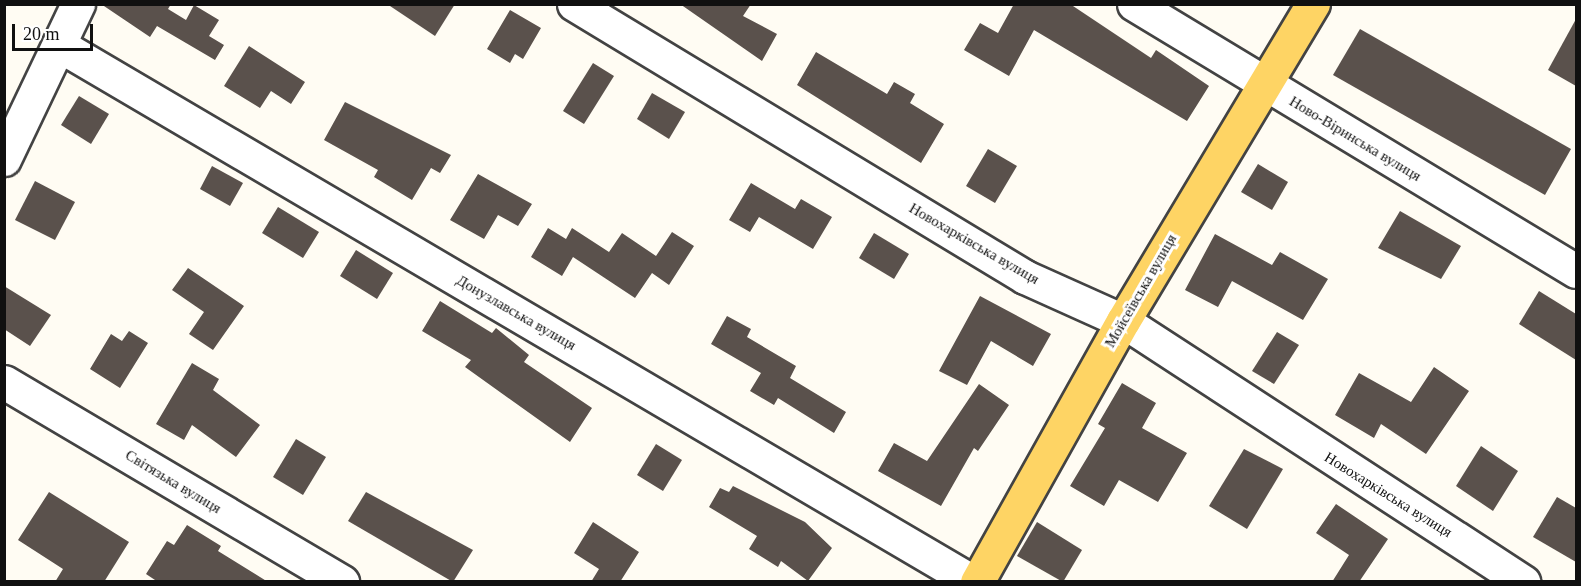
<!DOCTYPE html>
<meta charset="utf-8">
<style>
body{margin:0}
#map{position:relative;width:1581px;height:586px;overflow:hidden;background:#fffcf3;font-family:"Times New Roman",serif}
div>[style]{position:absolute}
.building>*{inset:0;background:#5a514c}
.roads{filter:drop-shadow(2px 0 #434343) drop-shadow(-2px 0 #434343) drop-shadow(0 2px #434343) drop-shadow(0 -2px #434343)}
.minor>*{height:33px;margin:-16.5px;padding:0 16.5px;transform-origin:16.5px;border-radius:16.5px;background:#fff}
.major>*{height:33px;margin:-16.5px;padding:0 16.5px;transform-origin:16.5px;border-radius:16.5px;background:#fed464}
span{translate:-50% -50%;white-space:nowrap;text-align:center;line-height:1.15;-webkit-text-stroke:6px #fff;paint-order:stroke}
.street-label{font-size:15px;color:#101010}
.frame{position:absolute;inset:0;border:6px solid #101010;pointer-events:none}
.scale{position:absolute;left:12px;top:24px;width:81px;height:27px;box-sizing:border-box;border:3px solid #101010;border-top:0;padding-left:8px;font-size:18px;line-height:21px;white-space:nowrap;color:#101010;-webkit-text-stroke:4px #fff;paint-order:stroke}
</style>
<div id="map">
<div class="building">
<i style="clip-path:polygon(101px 4px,171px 4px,168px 9px,186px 20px,194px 5px,219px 20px,209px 36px,224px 45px,215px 60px,157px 26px,150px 37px)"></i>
<i style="clip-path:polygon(387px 4px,455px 4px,435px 36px)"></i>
<i style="clip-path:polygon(680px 4px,751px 4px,743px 16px,777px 34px,762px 61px)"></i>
<i style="clip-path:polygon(1014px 4px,1070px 4px,1151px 58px,1156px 50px,1209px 86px,1187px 121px,1034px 30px,1009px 76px,964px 50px,980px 23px,998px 33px)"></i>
<i style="clip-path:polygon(510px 10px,541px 28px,523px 59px,515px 54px,510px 63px,487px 49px)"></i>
<i style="clip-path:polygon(1576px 19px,1576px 86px,1548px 70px)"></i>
<i style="clip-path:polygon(1360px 29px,1571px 149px,1545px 195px,1333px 75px)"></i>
<i style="clip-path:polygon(249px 46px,305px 82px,291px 104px,271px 91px,260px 108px,224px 86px)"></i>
<i style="clip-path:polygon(816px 52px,887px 94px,894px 82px,915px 94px,910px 103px,944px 124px,921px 163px,797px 85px)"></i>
<i style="clip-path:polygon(593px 63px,614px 76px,584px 124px,563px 111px)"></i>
<i style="clip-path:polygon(652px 93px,685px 112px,669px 139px,637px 119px)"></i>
<i style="clip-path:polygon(79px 96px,109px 114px,91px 144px,61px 125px)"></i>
<i style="clip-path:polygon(345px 102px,451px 155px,440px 173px,431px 168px,412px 200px,374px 177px,378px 170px,324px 140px)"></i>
<i style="clip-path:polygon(988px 149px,1017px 166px,995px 203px,966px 186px)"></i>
<i style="clip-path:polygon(1258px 164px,1288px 182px,1272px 210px,1241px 192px)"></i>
<i style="clip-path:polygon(212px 166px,243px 183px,230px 206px,200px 189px)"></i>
<i style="clip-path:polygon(478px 174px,532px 204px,518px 226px,498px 215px,484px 239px,450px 220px)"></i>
<i style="clip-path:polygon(35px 181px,75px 202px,55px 240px,15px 220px)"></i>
<i style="clip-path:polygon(751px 183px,795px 209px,801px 199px,832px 217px,813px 249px,759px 217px,750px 232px,729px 220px)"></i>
<i style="clip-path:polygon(278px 207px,319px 232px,303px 258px,262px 233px)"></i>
<i style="clip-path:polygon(1400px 211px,1461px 246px,1441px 279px,1378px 248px)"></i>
<i style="clip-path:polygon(548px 228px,566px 239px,572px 228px,609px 252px,622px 233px,656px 256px,672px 232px,694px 246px,669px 285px,652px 273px,635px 298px,573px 257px,562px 276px,531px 257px)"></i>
<i style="clip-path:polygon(874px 233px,909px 254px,894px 279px,859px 258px)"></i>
<i style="clip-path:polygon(1215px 234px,1272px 265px,1280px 252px,1328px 279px,1303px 320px,1232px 281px,1218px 307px,1185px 290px)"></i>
<i style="clip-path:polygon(356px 250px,393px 273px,377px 299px,340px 276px)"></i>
<i style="clip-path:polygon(188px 268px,244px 306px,213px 350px,189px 334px,204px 312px,172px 290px)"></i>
<i style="clip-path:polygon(4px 286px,51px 315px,30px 346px,4px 329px)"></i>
<i style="clip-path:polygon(1539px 291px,1576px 314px,1576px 360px,1519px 324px)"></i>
<i style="clip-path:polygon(980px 296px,1051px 334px,1033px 366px,991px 341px,967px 385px,939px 371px)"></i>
<i style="clip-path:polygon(440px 301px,492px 333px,496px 328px,529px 355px,524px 362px,592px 408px,570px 442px,465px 367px,471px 360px,422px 331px)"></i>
<i style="clip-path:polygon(727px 316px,751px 329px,747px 337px,796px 366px,790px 378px,846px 412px,834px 433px,778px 398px,774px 405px,750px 391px,761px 373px,711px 344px)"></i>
<i style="clip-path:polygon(129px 331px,148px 343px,120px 388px,90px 369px,111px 334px,122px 341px)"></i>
<i style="clip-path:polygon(1277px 332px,1299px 345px,1274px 384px,1252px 371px)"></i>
<i style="clip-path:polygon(192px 363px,219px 379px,213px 390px,260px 425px,236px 457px,192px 425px,184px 440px,156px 424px)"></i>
<i style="clip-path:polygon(1434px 367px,1469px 391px,1426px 454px,1381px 424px,1374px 438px,1335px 415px,1359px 373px,1411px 402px)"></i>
<i style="clip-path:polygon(1122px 383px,1156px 403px,1142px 428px,1187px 453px,1158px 502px,1119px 480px,1104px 506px,1070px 486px,1105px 428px,1098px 424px)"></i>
<i style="clip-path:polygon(979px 384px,1009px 405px,978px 451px,974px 448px,941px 506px,878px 471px,894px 443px,927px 461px)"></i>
<i style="clip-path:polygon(296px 439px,326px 457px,303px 495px,273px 477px)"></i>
<i style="clip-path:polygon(656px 444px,682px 460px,663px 491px,637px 475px)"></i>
<i style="clip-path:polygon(1481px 446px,1518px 471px,1493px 511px,1456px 486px)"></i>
<i style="clip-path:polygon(1244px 449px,1283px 469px,1247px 529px,1209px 506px)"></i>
<i style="clip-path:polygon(733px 486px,805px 522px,832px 548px,808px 581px,781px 561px,778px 567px,749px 549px,757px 536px,709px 507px,720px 488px,729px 492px)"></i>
<i style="clip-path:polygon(49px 492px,129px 542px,104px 582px,55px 582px,63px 569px,18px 540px)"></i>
<i style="clip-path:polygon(366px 492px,473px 550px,453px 582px,348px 521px)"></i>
<i style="clip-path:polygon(1557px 497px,1576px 508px,1576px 562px,1533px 537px)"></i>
<i style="clip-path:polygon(1336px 504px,1388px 539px,1359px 582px,1332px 582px,1349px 555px,1316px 533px)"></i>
<i style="clip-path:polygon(593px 522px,639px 552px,620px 582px,591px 582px,599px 569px,574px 553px)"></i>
<i style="clip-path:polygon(1037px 522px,1082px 550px,1063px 582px,1017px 556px)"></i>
<i style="clip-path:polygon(187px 525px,221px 546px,218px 551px,268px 582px,158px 582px,146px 574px,167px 541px,174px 545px)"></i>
</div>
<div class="roads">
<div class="minor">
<i style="left:574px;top:4px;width:527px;rotate:31.19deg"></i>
<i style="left:1025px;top:277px;width:107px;rotate:24.2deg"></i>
<i style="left:1123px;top:321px;width:478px;rotate:33.1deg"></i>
<i style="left:1134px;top:4px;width:516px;rotate:31.14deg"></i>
<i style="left:59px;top:45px;width:1060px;rotate:30.44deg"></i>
<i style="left:4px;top:159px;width:172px;rotate:-64.5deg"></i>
<i style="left:4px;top:382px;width:393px;rotate:30.6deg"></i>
</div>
<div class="major">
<i style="left:977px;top:582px;width:299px;rotate:-60.8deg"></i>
<i style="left:1123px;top:321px;width:370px;rotate:-59.1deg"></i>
</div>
</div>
<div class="street-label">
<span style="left:1355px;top:139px;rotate:31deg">Ново-Віринська вулиця</span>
<span style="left:974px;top:244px;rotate:30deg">Новохарківська вулиця</span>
<span style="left:1141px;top:291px;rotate:-60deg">Мойсеївська вулиця</span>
<span style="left:516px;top:313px;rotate:30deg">Донузлавська вулиця</span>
<span style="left:173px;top:482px;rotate:31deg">Світязька вулиця</span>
<span style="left:1388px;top:495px;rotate:32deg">Новохарківська вулиця</span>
</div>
<div class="frame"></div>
<div class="scale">20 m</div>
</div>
